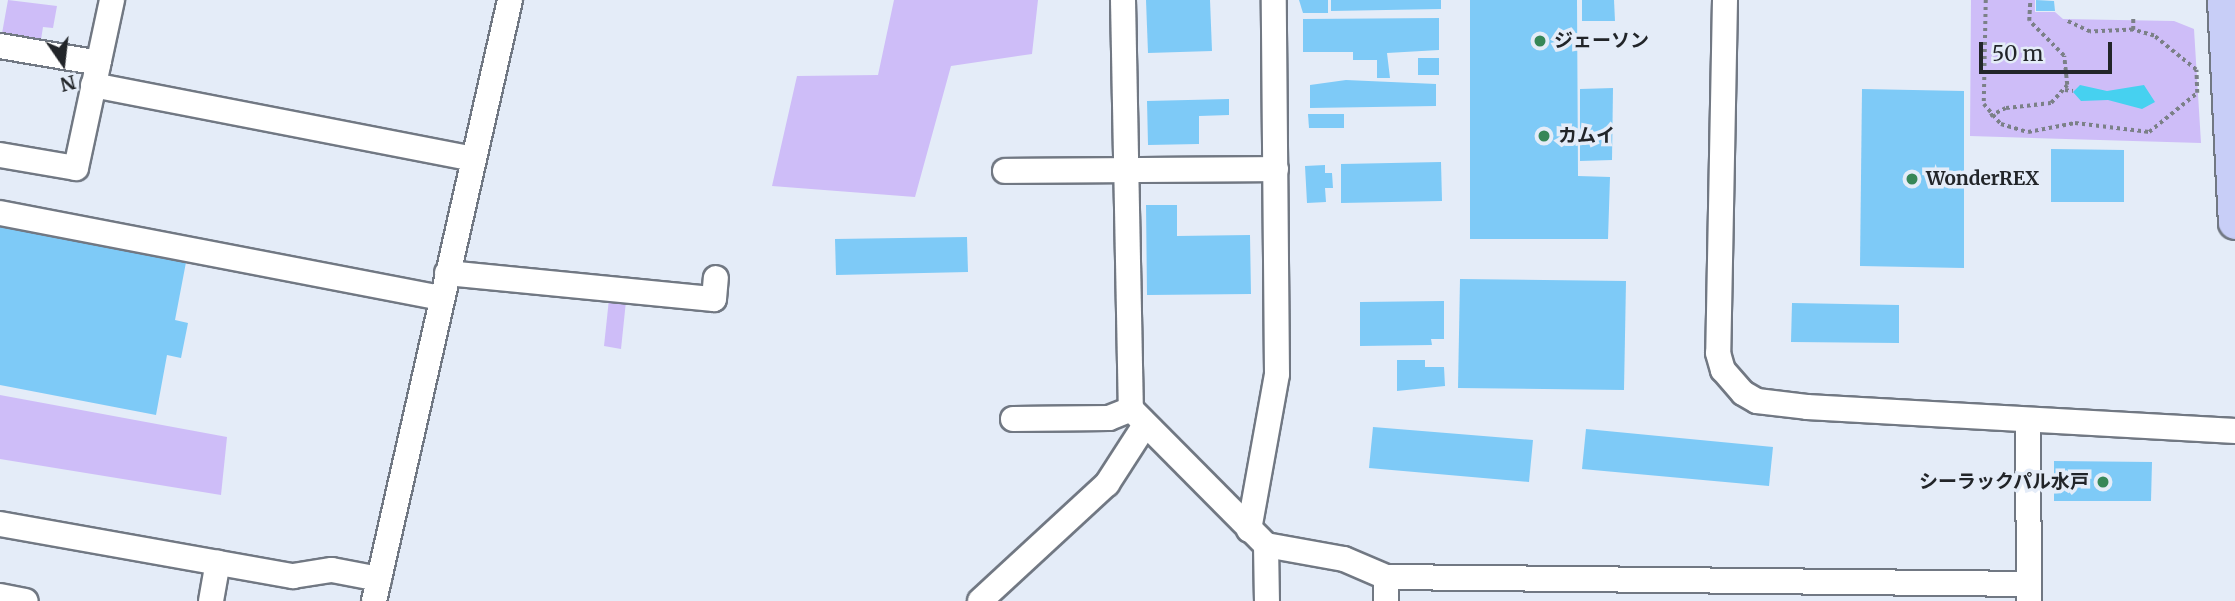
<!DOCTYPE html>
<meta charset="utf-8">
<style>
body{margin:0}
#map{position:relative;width:2235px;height:601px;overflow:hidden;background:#e4ecf8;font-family:Merriweather,"Noto Sans JP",serif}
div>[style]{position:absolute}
.green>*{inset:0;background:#cebdf8}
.water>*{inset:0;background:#46d1f0}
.building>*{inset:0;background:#7ecaf7}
.path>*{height:3.5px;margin-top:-1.75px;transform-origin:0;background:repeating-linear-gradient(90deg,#7b8087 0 3.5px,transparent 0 7px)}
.roads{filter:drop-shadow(2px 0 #717883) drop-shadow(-2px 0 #717883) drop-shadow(0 2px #717883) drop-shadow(0 -2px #717883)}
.minor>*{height:24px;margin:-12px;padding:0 12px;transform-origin:12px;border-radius:12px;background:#fff}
.major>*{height:32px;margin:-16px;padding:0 16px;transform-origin:16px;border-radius:16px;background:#c8cef7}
.dots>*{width:19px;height:19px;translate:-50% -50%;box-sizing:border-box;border:4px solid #e4ecf8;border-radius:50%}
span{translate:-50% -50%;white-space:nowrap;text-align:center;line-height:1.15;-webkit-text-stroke:7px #e4ecf8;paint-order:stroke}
.poi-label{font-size:19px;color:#222529;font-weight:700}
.left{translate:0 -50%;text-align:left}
.right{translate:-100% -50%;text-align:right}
.north{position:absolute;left:28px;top:28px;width:70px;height:70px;-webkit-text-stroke:5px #e4ecf8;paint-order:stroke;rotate:166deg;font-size:19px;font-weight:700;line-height:28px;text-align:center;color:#222529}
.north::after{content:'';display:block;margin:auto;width:24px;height:32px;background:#222529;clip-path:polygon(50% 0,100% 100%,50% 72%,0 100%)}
.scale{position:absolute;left:1979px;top:42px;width:133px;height:32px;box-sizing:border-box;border:4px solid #222529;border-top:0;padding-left:9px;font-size:21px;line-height:24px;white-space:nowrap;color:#222529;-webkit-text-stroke:5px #e4ecf8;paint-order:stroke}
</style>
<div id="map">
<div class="green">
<i style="clip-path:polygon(8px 0,57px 6px,53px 28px,43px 27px,40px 46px,1px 39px)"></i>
<i style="clip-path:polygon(894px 0,1038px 0,1032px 54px,951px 66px,915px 197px,772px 186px,797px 76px,878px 75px)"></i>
<i style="clip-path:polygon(1971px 0,2035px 0,2035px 12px,2055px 12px,2063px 19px,2174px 21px,2194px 29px,2201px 143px,1970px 136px)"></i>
<i style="clip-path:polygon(609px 299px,626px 301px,621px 349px,604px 346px)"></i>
<i style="clip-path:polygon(0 395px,227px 437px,221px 495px,0 459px)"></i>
</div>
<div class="water">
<i style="clip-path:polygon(2080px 85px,2107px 91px,2144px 85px,2155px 102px,2142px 109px,2108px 100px,2081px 101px,2073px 92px)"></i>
</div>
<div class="building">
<i style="clip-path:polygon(1146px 0,1210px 0,1212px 51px,1148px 53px)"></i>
<i style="clip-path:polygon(1299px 0,1328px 0,1328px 13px,1303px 13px)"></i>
<i style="clip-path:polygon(1331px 0,1441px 0,1441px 9px,1331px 11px)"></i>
<i style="clip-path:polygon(1470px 0,1577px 0,1578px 176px,1610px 177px,1608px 239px,1470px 239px)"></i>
<i style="clip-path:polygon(1582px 0,1614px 0,1615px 21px,1582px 21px)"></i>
<i style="clip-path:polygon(2036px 0,2054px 1px,2055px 11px,2036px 11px)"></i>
<i style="clip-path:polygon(1439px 18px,1439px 50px,1387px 53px,1390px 78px,1377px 78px,1377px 60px,1353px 60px,1353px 52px,1303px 52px,1303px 19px)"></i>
<i style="clip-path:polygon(1418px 58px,1439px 58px,1439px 75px,1418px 75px)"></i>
<i style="clip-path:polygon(1346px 80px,1436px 84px,1436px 106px,1310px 108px,1310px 85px)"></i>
<i style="clip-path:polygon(1613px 88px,1612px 160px,1580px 161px,1580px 89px)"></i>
<i style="clip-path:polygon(1862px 89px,1964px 91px,1964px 268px,1860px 266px)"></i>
<i style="clip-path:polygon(1229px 99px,1229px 115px,1199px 116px,1199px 144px,1148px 145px,1147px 101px)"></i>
<i style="clip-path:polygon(1308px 114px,1344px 114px,1344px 128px,1309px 128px)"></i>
<i style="clip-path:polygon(2051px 149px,2124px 150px,2124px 202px,2051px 202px)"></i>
<i style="clip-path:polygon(1441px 162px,1442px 201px,1341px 203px,1341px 164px)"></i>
<i style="clip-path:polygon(1325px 165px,1325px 173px,1332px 173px,1333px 188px,1325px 188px,1326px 202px,1307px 203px,1305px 166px)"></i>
<i style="clip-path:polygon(1146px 205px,1177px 205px,1177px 236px,1250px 235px,1251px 294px,1147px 295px)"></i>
<i style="clip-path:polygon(0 220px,187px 257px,175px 320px,188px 323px,181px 358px,167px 355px,156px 415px,0 385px)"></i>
<i style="clip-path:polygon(967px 237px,968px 272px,836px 275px,835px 239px)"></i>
<i style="clip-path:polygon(1460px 279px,1626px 281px,1624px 390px,1458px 388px)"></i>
<i style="clip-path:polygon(1444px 301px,1444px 339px,1431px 339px,1432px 345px,1360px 346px,1360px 302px)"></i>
<i style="clip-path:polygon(1792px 303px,1899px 305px,1899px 343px,1791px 342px)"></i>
<i style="clip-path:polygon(1397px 360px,1425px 360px,1425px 367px,1444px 367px,1445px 386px,1397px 391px)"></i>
<i style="clip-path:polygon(1373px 427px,1533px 440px,1529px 482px,1369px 468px)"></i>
<i style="clip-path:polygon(1586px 429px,1773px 447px,1769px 486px,1582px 469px)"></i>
<i style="clip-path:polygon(2054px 461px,2152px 462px,2151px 501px,2054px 501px)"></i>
</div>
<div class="path">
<i style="left:1986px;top:0;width:104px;rotate:91.1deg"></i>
<i style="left:1984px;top:104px;width:26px;rotate:50deg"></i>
<i style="left:2001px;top:124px;width:28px;rotate:17deg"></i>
<i style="left:2028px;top:132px;width:48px;rotate:-10.8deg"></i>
<i style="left:2075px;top:123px;width:75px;rotate:6.9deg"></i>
<i style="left:2149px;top:132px;width:62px;rotate:-39.1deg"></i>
<i style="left:2197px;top:93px;width:23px;rotate:-92deg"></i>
<i style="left:2196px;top:70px;width:54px;rotate:-141deg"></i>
<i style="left:2154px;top:36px;width:22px;rotate:-164deg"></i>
<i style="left:2133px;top:30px;width:43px;rotate:177.3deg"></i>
<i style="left:2090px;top:32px;width:26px;rotate:-155deg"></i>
<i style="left:2133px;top:30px;width:13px;rotate:-90deg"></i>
<i style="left:2065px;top:90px;width:8px;rotate:7deg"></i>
<i style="left:1990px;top:116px;width:18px;rotate:-27deg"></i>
<i style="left:2006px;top:108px;width:45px;rotate:-6.3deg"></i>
<i style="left:2051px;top:103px;width:24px;rotate:-48deg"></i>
<i style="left:2067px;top:85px;width:29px;rotate:-96deg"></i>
<i style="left:2064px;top:56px;width:49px;rotate:-135deg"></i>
<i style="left:2029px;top:21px;width:21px;rotate:-87deg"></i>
</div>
<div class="roads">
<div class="minor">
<i style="left:1123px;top:0;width:409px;rotate:88.9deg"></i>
<i style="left:1131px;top:409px;width:192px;rotate:45.2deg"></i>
<i style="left:1266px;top:545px;width:79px;rotate:10.2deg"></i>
<i style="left:1344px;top:559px;width:46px;rotate:23.2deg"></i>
<i style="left:1386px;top:577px;width:24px;rotate:90deg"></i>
<i style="left:1725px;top:0;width:353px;rotate:91.1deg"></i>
<i style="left:1718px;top:353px;width:18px;rotate:74deg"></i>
<i style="left:1723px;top:370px;width:30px;rotate:49deg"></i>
<i style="left:1743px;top:393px;width:16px;rotate:30deg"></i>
<i style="left:1757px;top:401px;width:50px;rotate:6.8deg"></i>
<i style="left:1807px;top:407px;width:429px;rotate:3.2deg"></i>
<i style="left:0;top:46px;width:100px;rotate:9.7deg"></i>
<i style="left:93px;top:85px;width:388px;rotate:11deg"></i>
<i style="left:0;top:155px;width:77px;rotate:9.7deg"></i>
<i style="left:76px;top:168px;width:172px;rotate:-77.9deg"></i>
<i style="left:1005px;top:171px;width:271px;rotate:-0.4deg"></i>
<i style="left:0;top:213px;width:449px;rotate:10.9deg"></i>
<i style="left:447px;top:273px;width:268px;rotate:5.6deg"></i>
<i style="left:714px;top:299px;width:21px;rotate:-85deg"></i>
<i style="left:1013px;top:419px;width:96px;rotate:-0.6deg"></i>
<i style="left:1109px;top:418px;width:24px;rotate:-22deg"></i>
<i style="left:2028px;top:423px;width:178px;rotate:89.7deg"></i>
<i style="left:0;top:524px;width:298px;rotate:10.1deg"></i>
<i style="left:293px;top:576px;width:39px;rotate:-9deg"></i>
<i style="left:332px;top:570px;width:48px;rotate:10.8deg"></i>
<i style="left:1249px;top:530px;width:158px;rotate:-79.8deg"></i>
<i style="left:1277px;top:374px;width:374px;rotate:-90.5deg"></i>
<i style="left:1266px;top:545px;width:56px;rotate:89deg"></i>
<i style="left:1386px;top:577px;width:643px;rotate:0.62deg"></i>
<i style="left:0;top:596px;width:26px;rotate:11deg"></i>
<i style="left:211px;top:601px;width:39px;rotate:-80deg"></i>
<i style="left:374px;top:601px;width:616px;rotate:-77.25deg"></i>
<i style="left:980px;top:601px;width:173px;rotate:-42.7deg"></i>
<i style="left:1107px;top:484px;width:70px;rotate:-57.2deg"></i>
</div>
<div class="major">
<i style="left:2224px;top:0;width:223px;rotate:87.2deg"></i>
</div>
</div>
<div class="dots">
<i style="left:1540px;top:41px;background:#378758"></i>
<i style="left:1544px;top:136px;background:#378758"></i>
<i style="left:1912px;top:179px;background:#378758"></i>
<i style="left:2103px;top:482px;background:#378758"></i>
</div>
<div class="poi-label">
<span class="left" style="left:1554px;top:41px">ジェーソン</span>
<span class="left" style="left:1558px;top:136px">カムイ</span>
<span class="left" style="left:1926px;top:179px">WonderREX</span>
<span class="right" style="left:2089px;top:482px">シーラックパル水戸</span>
</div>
<div class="north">N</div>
<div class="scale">50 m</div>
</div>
